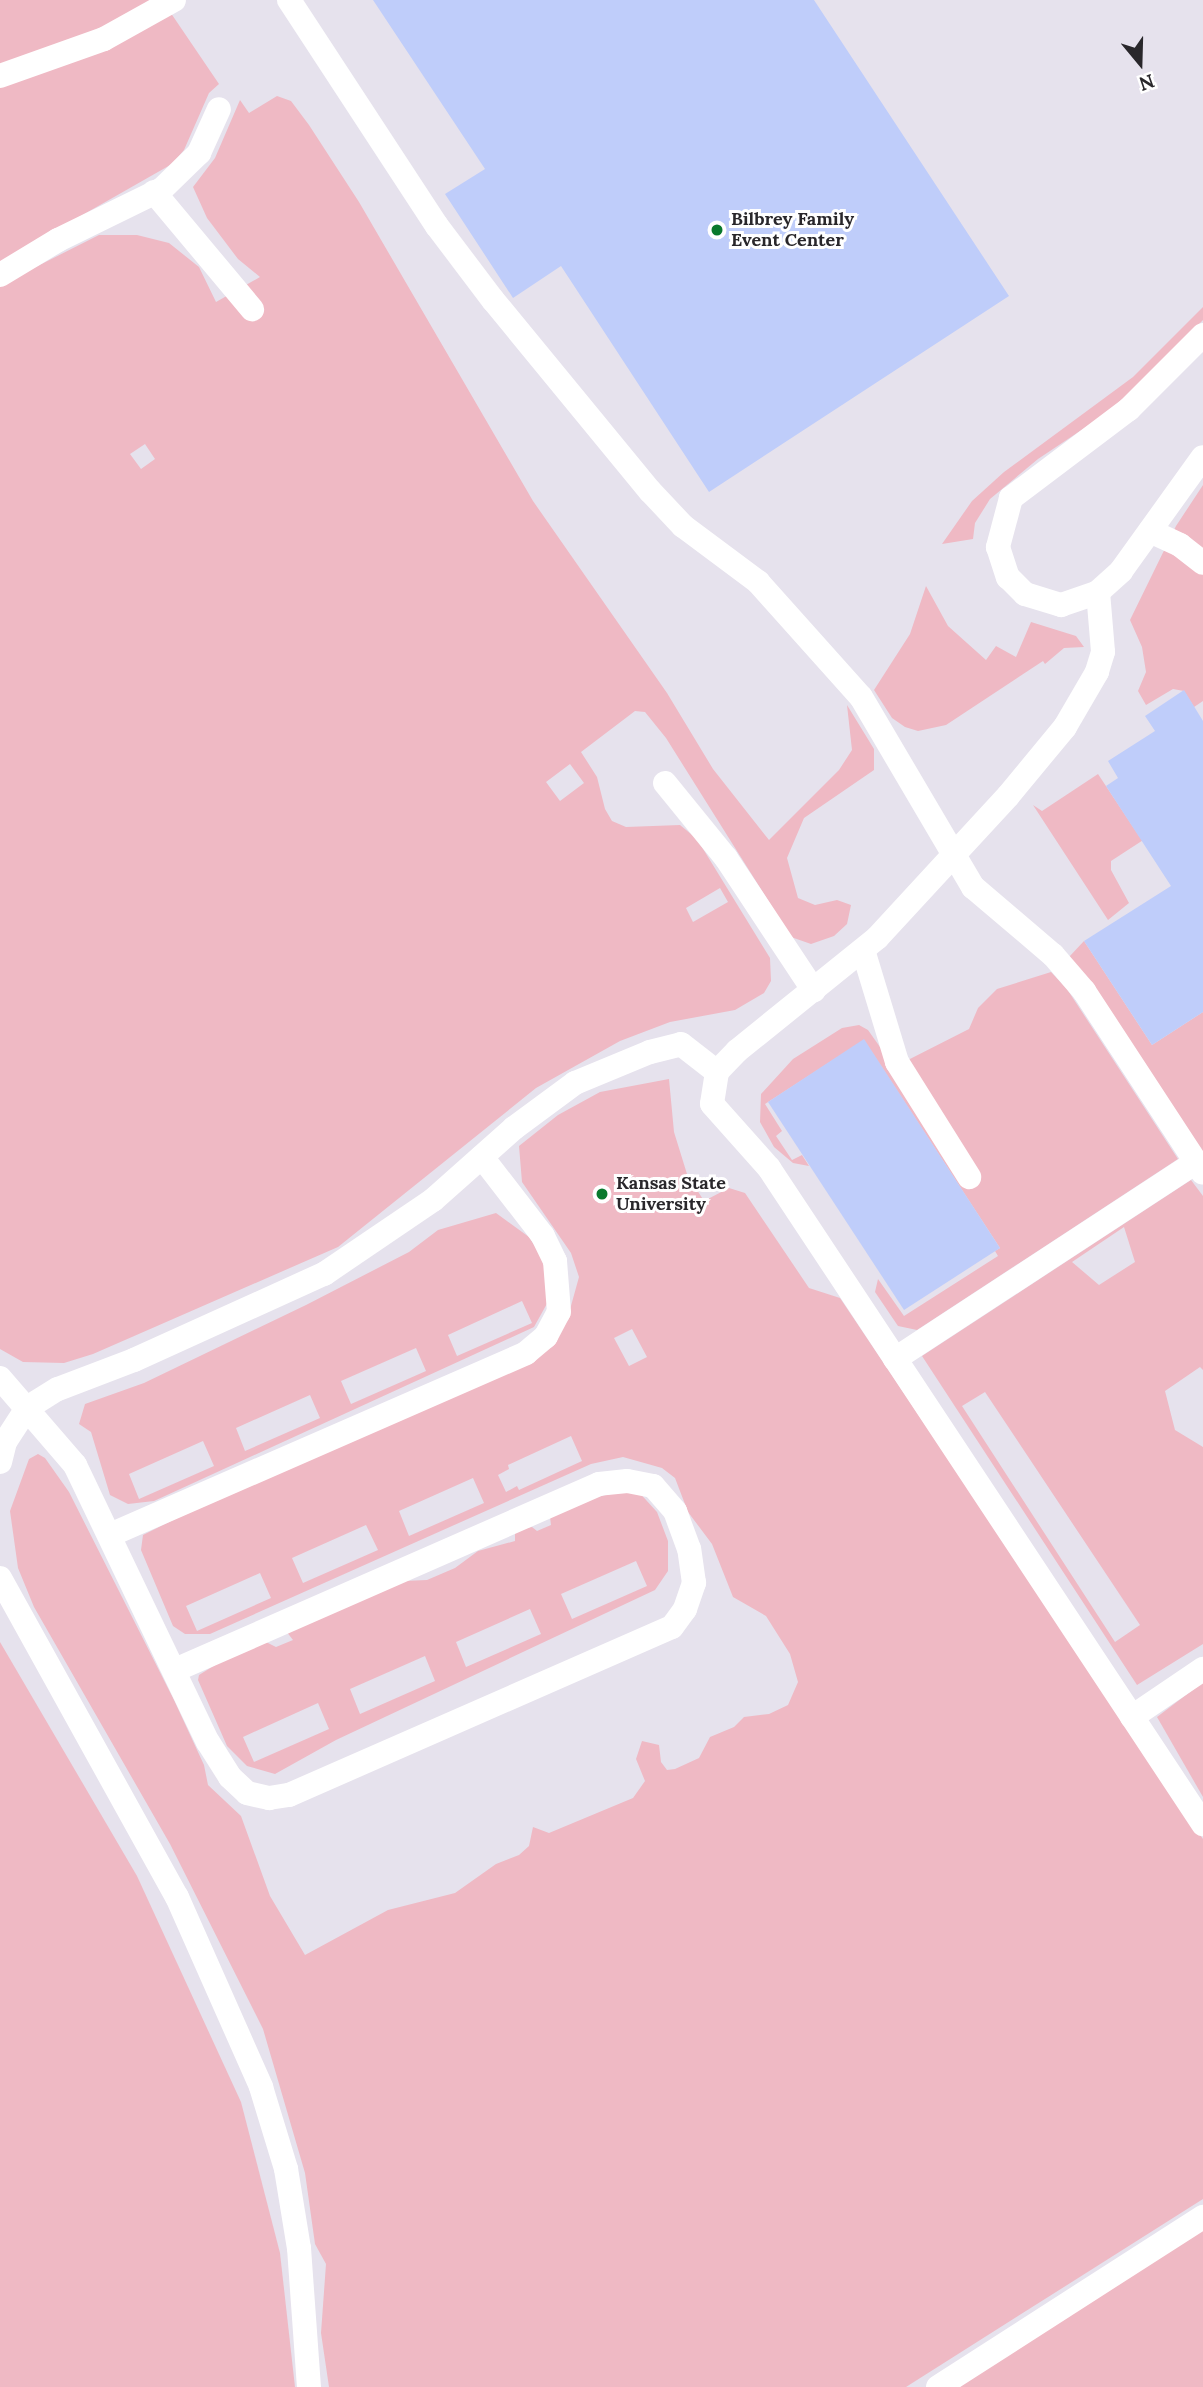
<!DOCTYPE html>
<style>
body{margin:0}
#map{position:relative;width:1203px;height:2387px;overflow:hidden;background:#e6e2ed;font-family:Lora,serif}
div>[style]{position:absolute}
.green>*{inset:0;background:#efb9c4}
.building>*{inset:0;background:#bfcdfa}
.lane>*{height:24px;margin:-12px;padding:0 12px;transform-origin:12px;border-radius:12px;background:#fff}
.dots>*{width:19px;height:19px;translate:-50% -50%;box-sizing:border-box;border:4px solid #fff;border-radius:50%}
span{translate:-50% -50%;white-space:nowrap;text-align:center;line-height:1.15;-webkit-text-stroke:6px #fff;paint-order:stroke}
.poi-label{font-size:18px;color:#29272b;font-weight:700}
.left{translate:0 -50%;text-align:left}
.north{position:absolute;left:1105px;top:28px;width:70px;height:70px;-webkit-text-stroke:5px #fff;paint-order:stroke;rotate:161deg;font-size:19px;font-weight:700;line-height:28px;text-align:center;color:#29272b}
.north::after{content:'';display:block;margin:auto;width:24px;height:32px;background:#29272b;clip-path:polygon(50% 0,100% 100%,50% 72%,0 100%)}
</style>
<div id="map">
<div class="green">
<i style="clip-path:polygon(0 0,162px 0,219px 84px,209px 93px,184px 150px,172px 164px,0 262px)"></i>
<i style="clip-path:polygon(evenodd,277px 96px,291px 101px,309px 125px,359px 202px,533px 501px,667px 693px,713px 769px,769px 840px,839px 770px,852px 750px,847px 705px,874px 749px,874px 770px,804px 818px,787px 858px,798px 898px,815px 905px,837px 900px,851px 905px,847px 924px,834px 936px,811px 944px,791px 937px,666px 738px,645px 712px,635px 711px,581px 752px,597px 777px,605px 809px,612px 821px,626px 827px,680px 825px,697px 839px,770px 958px,771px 981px,764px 993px,735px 1010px,670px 1022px,620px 1041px,536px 1088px,338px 1247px,93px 1354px,64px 1363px,23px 1362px,0 1349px,0 285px,99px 235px,137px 235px,169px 243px,199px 267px,216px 302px,260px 277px,238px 259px,207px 218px,193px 187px,215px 158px,240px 100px,249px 113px,277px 96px,145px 444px,155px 459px,141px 469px,130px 454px,145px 444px,277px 96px,570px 764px,584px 783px,560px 801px,546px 782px,570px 764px,277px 96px,720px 888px,728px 902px,693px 922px,686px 908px,720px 888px)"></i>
<i style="clip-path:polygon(1203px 307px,1203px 320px,1122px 403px,1038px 459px,990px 499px,975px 523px,973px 539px,942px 544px,972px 501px,1004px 472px,1133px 377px)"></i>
<i style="clip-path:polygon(1203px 485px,1203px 701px,1194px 707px,1184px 691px,1173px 689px,1146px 705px,1138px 691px,1146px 672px,1142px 647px,1130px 620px,1176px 526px)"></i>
<i style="clip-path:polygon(926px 586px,948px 626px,986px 660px,996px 646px,1016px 657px,1031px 622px,1076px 636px,1084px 647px,1064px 648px,1045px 664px,1043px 661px,946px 725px,918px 731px,905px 727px,892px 718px,874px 690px,910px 634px)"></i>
<i style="clip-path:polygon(1098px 774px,1139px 836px,1154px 833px,1111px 861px,1111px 870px,1129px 903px,1108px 920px,1033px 805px,1042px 811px)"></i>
<i style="clip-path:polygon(1084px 941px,1152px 1045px,1203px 1012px,1203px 1155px,1069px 957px)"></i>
<i style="clip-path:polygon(1051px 972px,1067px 989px,1178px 1159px,917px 1330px,898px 1326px,875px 1292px,878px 1279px,904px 1316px,998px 1256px,995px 1251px,1000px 1248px,864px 1040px,765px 1104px,782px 1131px,776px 1136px,792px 1160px,802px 1155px,809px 1166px,793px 1163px,774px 1147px,760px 1122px,761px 1094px,793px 1059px,842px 1028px,859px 1025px,868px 1030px,887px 1057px,902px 1063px,969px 1029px,978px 1008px,997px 989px)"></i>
<i style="clip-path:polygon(evenodd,669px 1079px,674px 1132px,687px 1174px,704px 1201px,729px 1188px,745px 1193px,809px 1288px,840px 1298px,1203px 1839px,1203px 2199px,906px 2387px,329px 2387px,321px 2333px,326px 2264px,315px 2244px,305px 2173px,263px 2029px,170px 1844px,34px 1607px,18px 1568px,10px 1511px,29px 1459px,38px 1454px,45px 1458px,69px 1492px,174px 1700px,204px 1765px,208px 1785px,241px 1816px,270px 1896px,305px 1955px,388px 1910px,455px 1893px,496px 1864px,519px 1855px,529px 1846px,533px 1827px,549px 1833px,633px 1798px,645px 1781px,636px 1759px,642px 1741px,659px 1745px,661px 1762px,667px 1770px,675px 1769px,699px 1758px,710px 1737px,734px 1727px,744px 1717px,769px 1714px,788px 1705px,798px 1682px,790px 1654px,766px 1616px,733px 1597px,712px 1544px,688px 1512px,675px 1478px,662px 1468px,623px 1457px,591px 1464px,210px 1634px,185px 1634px,173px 1626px,141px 1550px,143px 1535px,173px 1520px,552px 1347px,569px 1313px,579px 1277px,571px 1253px,522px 1182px,519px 1146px,558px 1115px,600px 1092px,669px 1079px,632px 1329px,647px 1357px,629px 1366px,614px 1338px,632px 1329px,669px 1079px,571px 1436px,582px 1461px,519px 1490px,517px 1486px,506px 1492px,498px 1475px,509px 1469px,508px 1465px,571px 1436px,669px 1079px,473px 1478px,484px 1503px,409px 1536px,399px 1511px,473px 1478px,669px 1079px,366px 1525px,378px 1550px,303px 1583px,292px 1558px,366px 1525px,669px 1079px,260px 1573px,271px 1598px,197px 1631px,186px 1606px,260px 1573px)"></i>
<i style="clip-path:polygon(evenodd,1191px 1180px,1203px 1196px,1203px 1370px,1200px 1367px,1165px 1391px,1175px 1430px,1203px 1447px,1203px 1644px,1137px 1685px,922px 1356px,1191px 1180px,1124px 1227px,1135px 1262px,1099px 1285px,1072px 1262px,1124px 1227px,1191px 1180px,985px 1392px,1140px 1625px,1115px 1642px,962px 1406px,985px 1392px)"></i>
<i style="clip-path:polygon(evenodd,496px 1213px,529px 1237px,545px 1262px,549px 1300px,534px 1327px,154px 1501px,128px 1504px,110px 1495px,91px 1432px,79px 1424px,85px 1404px,144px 1383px,306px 1305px,409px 1252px,438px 1230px,496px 1213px,522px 1301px,532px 1323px,457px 1356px,448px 1335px,522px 1301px,496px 1213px,416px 1348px,426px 1371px,351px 1404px,341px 1381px,416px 1348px,496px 1213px,310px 1395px,320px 1418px,245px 1451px,236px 1428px,310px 1395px,496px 1213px,203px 1441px,214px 1466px,139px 1499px,129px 1474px,203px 1441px)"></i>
<i style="clip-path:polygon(evenodd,636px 1489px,657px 1512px,668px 1541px,668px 1571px,655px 1590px,336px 1740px,275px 1774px,247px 1766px,227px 1746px,198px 1680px,199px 1675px,220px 1662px,266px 1642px,276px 1647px,293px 1640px,286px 1631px,404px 1581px,427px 1580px,455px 1568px,478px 1551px,515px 1541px,515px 1530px,532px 1527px,537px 1531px,551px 1525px,550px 1517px,586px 1499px,636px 1489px,636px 1561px,647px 1586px,572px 1619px,561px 1594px,636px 1561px,636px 1489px,530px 1609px,541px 1634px,466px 1667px,456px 1642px,530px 1609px,636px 1489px,425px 1656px,435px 1681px,360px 1714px,350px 1689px,425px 1656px,636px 1489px,318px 1703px,329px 1729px,254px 1762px,243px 1737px,318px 1703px)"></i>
<i style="clip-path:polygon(0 1642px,137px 1876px,241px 2102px,280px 2253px,295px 2387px,0 2387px)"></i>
<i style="clip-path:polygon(1203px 1682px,1203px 1797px,1157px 1717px)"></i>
<i style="clip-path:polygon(1203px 2229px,1203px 2387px,954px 2387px)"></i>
</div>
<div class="building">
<i style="clip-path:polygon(373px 0,814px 0,1009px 296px,709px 492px,561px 266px,513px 298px,445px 194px,485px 169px)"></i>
<i style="clip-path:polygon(1184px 690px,1203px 721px,1203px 1012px,1152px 1045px,1084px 941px,1171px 886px,1106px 786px,1118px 778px,1108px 761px,1155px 731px,1145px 716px)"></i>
<i style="clip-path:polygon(864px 1039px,1000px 1248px,904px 1310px,768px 1102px)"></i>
</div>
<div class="lane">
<i style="left:289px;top:0;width:270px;rotate:56.8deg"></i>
<i style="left:437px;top:226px;width:93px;rotate:52.9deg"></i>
<i style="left:493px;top:300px;width:247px;rotate:50.6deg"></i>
<i style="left:650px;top:491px;width:48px;rotate:46.7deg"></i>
<i style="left:683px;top:526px;width:94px;rotate:36.7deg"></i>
<i style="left:758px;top:582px;width:154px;rotate:48.2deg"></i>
<i style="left:861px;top:697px;width:221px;rotate:59.5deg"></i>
<i style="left:973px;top:887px;width:105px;rotate:40.4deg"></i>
<i style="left:1053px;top:955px;width:48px;rotate:49.3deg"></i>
<i style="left:1084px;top:991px;width:217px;rotate:56.8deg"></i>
<i style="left:0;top:76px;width:110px;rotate:-19.6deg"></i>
<i style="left:104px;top:39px;width:80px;rotate:-29.1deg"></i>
<i style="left:154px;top:192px;width:153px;rotate:50.1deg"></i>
<i style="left:0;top:275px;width:68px;rotate:-31.1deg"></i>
<i style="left:58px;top:240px;width:116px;rotate:-26.1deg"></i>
<i style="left:162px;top:189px;width:52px;rotate:-44.2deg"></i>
<i style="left:199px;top:153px;width:48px;rotate:-65.6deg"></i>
<i style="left:1203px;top:335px;width:105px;rotate:135deg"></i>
<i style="left:1129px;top:409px;width:148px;rotate:143deg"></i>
<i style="left:1011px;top:498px;width:51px;rotate:104.9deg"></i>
<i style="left:998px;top:547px;width:32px;rotate:72deg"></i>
<i style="left:1008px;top:577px;width:24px;rotate:45deg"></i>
<i style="left:1025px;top:594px;width:38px;rotate:17deg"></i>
<i style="left:1061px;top:605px;width:39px;rotate:-19deg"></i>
<i style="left:1098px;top:592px;width:31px;rotate:-42deg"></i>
<i style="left:1121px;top:571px;width:140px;rotate:-54.3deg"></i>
<i style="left:1150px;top:531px;width:33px;rotate:25deg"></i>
<i style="left:1180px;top:545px;width:29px;rotate:38deg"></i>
<i style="left:1098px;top:592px;width:60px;rotate:85.2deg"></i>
<i style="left:1103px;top:652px;width:21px;rotate:107deg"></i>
<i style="left:1097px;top:672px;width:64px;rotate:120.2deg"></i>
<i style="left:1065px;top:727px;width:89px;rotate:129.6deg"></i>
<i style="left:1008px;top:796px;width:193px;rotate:132.7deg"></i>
<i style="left:877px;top:938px;width:180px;rotate:141.1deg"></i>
<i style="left:737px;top:1051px;width:29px;rotate:134deg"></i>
<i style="left:717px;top:1072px;width:32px;rotate:99deg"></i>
<i style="left:712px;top:1104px;width:86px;rotate:48.3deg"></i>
<i style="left:769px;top:1168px;width:787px;rotate:56.51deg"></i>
<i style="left:665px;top:783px;width:97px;rotate:50.9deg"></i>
<i style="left:726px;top:858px;width:159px;rotate:56.5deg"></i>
<i style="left:863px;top:950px;width:117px;rotate:73.1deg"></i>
<i style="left:897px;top:1062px;width:136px;rotate:57.9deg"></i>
<i style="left:895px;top:1359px;width:360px;rotate:-33.2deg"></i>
<i style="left:0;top:1378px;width:115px;rotate:49.2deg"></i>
<i style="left:75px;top:1465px;width:307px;rotate:64.4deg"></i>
<i style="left:208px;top:1742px;width:41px;rotate:57.8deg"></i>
<i style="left:230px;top:1777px;width:23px;rotate:43deg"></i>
<i style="left:247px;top:1793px;width:23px;rotate:13deg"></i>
<i style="left:269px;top:1798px;width:20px;rotate:-9deg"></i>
<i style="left:289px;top:1795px;width:418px;rotate:-23.7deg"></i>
<i style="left:672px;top:1627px;width:22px;rotate:-54deg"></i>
<i style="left:685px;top:1609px;width:28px;rotate:-71deg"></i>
<i style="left:694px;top:1583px;width:34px;rotate:-98deg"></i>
<i style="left:689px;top:1549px;width:40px;rotate:-110.2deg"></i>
<i style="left:675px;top:1511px;width:33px;rotate:-131deg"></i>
<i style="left:653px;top:1486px;width:26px;rotate:-169deg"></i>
<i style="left:627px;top:1481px;width:28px;rotate:174deg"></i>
<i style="left:599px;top:1484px;width:463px;rotate:156.3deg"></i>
<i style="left:0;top:1462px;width:21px;rotate:-76deg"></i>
<i style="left:5px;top:1442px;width:40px;rotate:-57.1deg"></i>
<i style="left:27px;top:1408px;width:36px;rotate:-32deg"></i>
<i style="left:58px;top:1389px;width:81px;rotate:-20.9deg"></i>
<i style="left:134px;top:1360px;width:209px;rotate:-24.4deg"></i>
<i style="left:324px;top:1274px;width:132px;rotate:-34.2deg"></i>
<i style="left:433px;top:1200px;width:108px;rotate:-41.6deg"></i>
<i style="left:514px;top:1128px;width:76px;rotate:-36.4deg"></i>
<i style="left:575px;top:1083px;width:81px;rotate:-22.5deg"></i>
<i style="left:650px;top:1052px;width:32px;rotate:-14deg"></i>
<i style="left:681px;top:1044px;width:46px;rotate:37.9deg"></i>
<i style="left:110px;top:1535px;width:454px;rotate:-23.6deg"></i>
<i style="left:526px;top:1353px;width:26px;rotate:-40deg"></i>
<i style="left:546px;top:1336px;width:27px;rotate:-62deg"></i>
<i style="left:559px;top:1312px;width:51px;rotate:-94.5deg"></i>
<i style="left:555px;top:1261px;width:28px;rotate:-116deg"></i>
<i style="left:543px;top:1236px;width:100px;rotate:-127.7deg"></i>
<i style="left:0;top:1578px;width:365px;rotate:61deg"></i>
<i style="left:177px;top:1897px;width:208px;rotate:66.1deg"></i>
<i style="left:261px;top:2087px;width:86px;rotate:73deg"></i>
<i style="left:286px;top:2169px;width:80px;rotate:80.7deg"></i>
<i style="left:299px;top:2248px;width:139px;rotate:85.9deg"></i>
<i style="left:1132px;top:1717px;width:86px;rotate:-34.1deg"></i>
<i style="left:938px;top:2387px;width:315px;rotate:-32.7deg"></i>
</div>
<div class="dots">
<i style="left:717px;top:230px;background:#09792d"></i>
<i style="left:602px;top:1194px;background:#09792d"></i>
</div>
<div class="poi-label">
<span class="left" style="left:731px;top:230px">Bilbrey Family<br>Event Center</span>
<span class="left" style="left:616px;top:1194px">Kansas State<br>University</span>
</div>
<div class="north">N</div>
</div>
